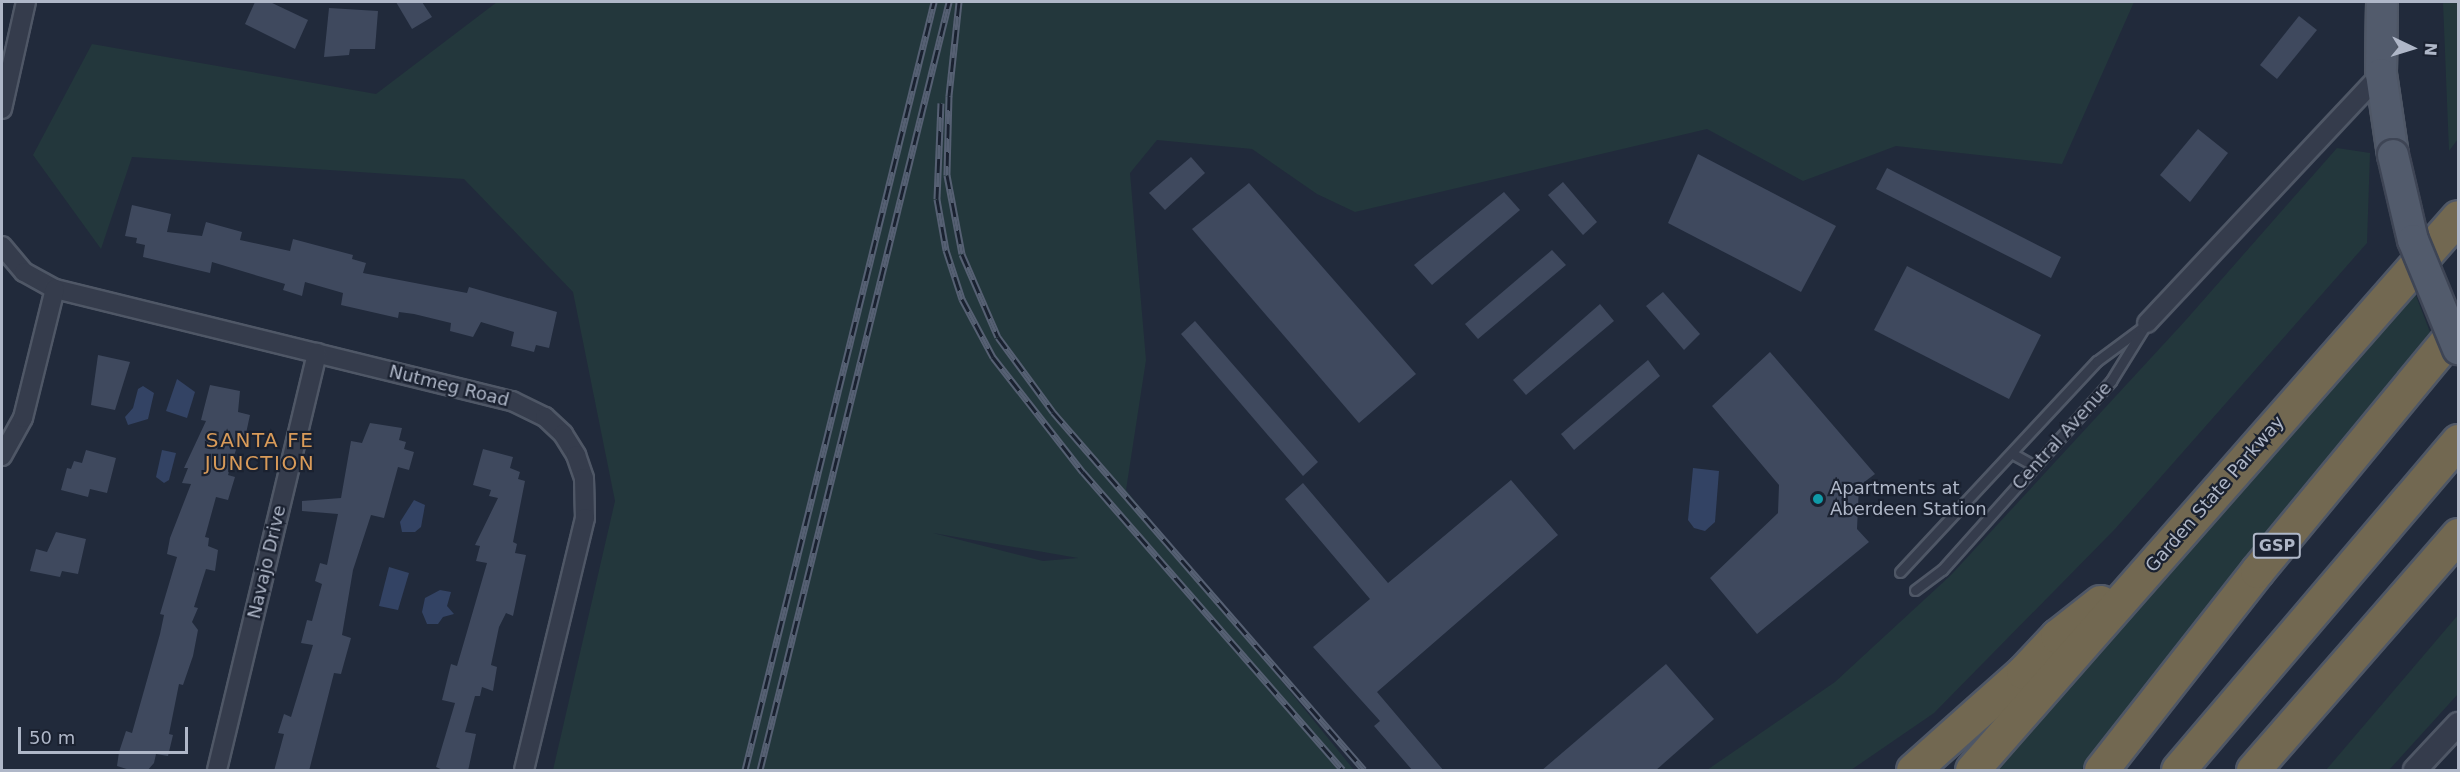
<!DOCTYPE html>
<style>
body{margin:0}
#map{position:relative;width:2460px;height:772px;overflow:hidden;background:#212a3b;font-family:"DejaVu Sans",sans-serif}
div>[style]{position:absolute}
.green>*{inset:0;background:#23373c}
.water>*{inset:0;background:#334364}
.building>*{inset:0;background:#3f495e}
.roads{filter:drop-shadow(2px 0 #4f5766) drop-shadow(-2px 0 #4f5766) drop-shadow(0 2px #4f5766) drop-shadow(0 -2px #4f5766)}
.service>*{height:9px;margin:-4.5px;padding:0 4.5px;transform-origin:4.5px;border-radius:4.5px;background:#353c4c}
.minor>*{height:18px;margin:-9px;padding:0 9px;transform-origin:9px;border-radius:9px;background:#353c4c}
.tertiary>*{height:22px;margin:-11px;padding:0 11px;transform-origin:11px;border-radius:11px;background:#353c4c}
.primary>*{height:30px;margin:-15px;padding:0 15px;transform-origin:15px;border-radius:15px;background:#525b6c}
.motorway>*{height:33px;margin:-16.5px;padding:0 16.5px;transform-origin:16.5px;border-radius:16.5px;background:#726851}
.rail>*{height:7px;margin-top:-3.5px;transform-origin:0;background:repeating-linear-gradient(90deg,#1a2130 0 14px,#566073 0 28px);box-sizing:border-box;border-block:2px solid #566073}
.bridges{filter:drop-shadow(2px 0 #3e4555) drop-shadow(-2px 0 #3e4555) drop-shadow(0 2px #3e4555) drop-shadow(0 -2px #3e4555)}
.primary-bridge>*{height:30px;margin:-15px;padding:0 15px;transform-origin:15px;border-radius:15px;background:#525b6c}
.dots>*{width:16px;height:16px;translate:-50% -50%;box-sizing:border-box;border:3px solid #1a2130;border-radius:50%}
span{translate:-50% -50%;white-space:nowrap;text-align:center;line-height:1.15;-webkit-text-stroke:4.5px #1a2130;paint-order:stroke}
.shield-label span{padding:2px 4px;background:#1a2130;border:2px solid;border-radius:4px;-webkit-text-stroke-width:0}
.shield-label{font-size:16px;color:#afb7c8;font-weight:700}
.street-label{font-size:18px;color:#afb7c8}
.poi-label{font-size:18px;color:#afb7c8}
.left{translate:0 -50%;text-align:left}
.neighbourhood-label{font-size:20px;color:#d99b59;letter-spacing:1.5px}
.frame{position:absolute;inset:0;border:3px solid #afb7c8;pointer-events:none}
.north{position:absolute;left:2382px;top:18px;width:60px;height:60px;-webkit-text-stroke:4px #1a2130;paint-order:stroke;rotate:94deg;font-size:16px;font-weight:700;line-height:24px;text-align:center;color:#afb7c8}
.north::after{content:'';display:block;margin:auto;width:21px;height:27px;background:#afb7c8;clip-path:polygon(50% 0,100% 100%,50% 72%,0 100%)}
.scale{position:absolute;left:18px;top:727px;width:170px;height:27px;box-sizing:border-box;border:3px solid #afb7c8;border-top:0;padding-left:8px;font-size:18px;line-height:21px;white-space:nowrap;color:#afb7c8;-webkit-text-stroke:4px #1a2130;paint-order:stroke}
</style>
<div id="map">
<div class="green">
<i style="clip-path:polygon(evenodd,497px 2px,2134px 2px,2062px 164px,1896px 146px,1803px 181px,1707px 129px,1355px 212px,1317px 194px,1252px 149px,1157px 140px,1130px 173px,1146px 360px,1126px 490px,1354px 770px,553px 770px,615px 501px,573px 292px,464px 179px,132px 157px,101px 249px,33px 155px,92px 44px,376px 94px,497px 2px,933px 533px,1078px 558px,1043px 561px,933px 533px)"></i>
<i style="clip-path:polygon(2443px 2px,2458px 2px,2458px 139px,2449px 151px)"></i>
<i style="clip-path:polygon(2337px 148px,2370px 153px,2367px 243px,2115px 529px,1934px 713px,1851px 770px,1707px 770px,1835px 682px,1951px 575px,2185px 321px)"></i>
<i style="clip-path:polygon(2413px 288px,2430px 332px,2081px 770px,1997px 770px)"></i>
<i style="clip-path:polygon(2458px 615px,2458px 694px,2389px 770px,2326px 770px)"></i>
</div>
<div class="water">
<i style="clip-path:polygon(177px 379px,195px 392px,187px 418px,166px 411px)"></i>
<i style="clip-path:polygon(143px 386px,154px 393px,148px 419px,128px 425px,125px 417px,133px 408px,138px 389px)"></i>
<i style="clip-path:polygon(162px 450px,176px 453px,169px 480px,164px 483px,156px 477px)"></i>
<i style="clip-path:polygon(1693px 468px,1719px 471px,1715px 522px,1705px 531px,1694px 528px,1688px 520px)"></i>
<i style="clip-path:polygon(414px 500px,425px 505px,421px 527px,415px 532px,402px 532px,400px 522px)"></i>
<i style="clip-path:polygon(389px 567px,409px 573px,398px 610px,379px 606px)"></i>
<i style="clip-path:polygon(440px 590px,451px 592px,447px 606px,454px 614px,443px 617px,438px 624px,427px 624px,422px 612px,425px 598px)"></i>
</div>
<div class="building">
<i style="clip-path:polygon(255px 2px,270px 2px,308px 20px,295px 49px,245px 24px)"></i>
<i style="clip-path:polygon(396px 2px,422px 2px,432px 17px,412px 29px)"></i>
<i style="clip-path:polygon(329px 8px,378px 11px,375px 49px,350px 49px,349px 55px,324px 57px)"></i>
<i style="clip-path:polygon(2299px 16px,2317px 30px,2277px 79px,2260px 65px)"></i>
<i style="clip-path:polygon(2198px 129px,2228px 153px,2190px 202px,2160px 175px)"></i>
<i style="clip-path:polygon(1698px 154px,1836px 226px,1801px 292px,1668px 223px)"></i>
<i style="clip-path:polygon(1191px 157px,1205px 173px,1165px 210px,1149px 193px)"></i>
<i style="clip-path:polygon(1887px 168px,2061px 257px,2051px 278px,1876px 189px)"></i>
<i style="clip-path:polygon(1563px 182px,1597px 222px,1583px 235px,1548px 195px)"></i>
<i style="clip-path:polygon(1249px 183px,1416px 374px,1359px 423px,1192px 229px)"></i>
<i style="clip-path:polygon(1504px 192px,1520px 210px,1432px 285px,1414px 265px)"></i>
<i style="clip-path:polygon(132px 205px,171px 214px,167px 232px,202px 236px,206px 222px,242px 232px,240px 240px,290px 251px,293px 239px,353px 255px,352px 259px,366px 263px,363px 273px,467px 293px,469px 287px,557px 312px,549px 348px,536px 345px,534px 352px,511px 346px,514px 332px,481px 322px,473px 337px,450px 331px,451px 323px,414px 314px,399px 312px,398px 318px,341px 305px,343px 293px,305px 282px,302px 296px,283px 290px,285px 284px,212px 262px,210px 273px,143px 257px,145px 245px,136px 243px,137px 238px,125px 236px)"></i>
<i style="clip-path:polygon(1552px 250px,1566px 265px,1478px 339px,1465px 324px)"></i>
<i style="clip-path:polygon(1907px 266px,2041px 335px,2009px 399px,1874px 330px)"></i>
<i style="clip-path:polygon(1663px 292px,1700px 334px,1684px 350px,1646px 306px)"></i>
<i style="clip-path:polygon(1600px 304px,1614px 321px,1526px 395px,1513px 380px)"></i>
<i style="clip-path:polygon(1195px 321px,1318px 462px,1303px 476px,1181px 334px)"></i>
<i style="clip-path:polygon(1770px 352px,1875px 474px,1859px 486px,1857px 529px,1869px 542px,1757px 634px,1710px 578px,1778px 513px,1779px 485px,1712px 406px)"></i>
<i style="clip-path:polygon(98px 355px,130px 362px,115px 410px,91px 405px)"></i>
<i style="clip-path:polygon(1648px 360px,1660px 376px,1574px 450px,1561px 434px)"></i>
<i style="clip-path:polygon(210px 385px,240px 391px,238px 412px,250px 415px,245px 438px,240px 437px,228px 475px,235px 477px,228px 500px,216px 497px,205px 537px,209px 538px,208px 546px,218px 550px,215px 571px,206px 569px,194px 607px,198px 608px,192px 622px,198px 630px,193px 656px,183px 685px,179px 684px,169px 734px,173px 735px,168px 756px,156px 754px,154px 763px,147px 771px,133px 771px,117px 766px,119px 752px,126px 731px,132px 733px,160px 634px,164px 615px,160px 614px,177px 557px,167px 554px,170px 538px,191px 484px,182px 483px,188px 468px,184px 468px,206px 421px,201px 420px)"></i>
<i style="clip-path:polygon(370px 423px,402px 428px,399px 440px,406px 442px,404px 449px,414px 452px,409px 470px,398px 467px,384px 518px,371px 515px,353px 570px,342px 635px,351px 638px,341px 674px,334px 673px,309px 771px,274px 771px,284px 734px,278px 733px,284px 714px,291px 717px,313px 645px,301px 643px,307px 620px,312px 621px,322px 584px,315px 581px,320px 563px,327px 565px,338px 514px,302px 511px,302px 501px,341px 498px,351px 441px,362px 443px)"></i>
<i style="clip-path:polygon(483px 449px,513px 457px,510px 468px,520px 472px,518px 479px,525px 481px,513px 542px,517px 544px,515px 553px,526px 555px,513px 616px,506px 613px,499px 627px,491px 665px,497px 667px,493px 691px,482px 687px,480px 696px,475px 696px,465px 732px,476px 734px,468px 771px,445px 771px,436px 767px,455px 703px,442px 700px,451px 664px,457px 666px,487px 563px,476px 561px,480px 546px,475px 545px,498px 498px,489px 496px,491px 490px,473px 485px)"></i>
<i style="clip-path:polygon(86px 450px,116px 458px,107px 493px,90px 489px,88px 497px,61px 490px,67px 468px,71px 469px,74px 461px,82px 463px)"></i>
<i style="clip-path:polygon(1511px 480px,1558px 535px,1377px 692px,1444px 771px,1413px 771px,1374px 726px,1380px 721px,1313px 647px,1370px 599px,1285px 499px,1303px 483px,1388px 583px)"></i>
<i style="clip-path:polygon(56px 532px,86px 539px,78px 574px,62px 571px,60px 577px,30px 571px,36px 549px,47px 552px)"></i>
<i style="clip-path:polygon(1666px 664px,1714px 719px,1655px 771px,1541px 771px)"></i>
</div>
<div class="roads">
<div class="service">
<i style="left:2013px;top:454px;width:25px;rotate:29deg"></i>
<i style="left:1900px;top:572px;width:289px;rotate:-47deg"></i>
<i style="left:2097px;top:361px;width:57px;rotate:-36.5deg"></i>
<i style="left:1915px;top:590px;width:34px;rotate:-37deg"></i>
<i style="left:1942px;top:570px;width:254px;rotate:-48.2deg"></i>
<i style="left:2111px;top:381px;width:68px;rotate:-58.2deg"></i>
</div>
<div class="minor">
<i style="left:2px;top:109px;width:110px;rotate:-77.4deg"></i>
<i style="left:2px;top:246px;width:34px;rotate:50deg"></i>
<i style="left:24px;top:272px;width:35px;rotate:29deg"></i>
<i style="left:55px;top:289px;width:471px;rotate:13.8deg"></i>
<i style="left:512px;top:401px;width:37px;rotate:26deg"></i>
<i style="left:545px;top:417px;width:25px;rotate:43deg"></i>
<i style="left:563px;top:434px;width:25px;rotate:58deg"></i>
<i style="left:576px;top:455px;width:24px;rotate:71deg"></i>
<i style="left:584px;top:478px;width:40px;rotate:88.6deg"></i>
<i style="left:585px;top:518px;width:259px;rotate:103.6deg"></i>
<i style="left:2147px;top:323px;width:342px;rotate:-46.8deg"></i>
<i style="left:2px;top:456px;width:43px;rotate:-61.1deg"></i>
<i style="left:23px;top:418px;width:133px;rotate:-76.1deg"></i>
<i style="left:217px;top:770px;width:429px;rotate:-76.5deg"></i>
</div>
<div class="tertiary">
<i style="left:2415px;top:770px;width:63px;rotate:-46.9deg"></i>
</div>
<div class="primary">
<i style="left:2382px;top:2px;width:72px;rotate:90.8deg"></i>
<i style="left:2381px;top:74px;width:82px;rotate:81.6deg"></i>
</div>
<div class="motorway">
<i style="left:1913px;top:770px;width:147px;rotate:-41.7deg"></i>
<i style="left:2023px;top:672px;width:50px;rotate:-46.6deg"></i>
<i style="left:2057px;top:636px;width:55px;rotate:-38.3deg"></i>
<i style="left:1972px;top:770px;width:736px;rotate:-48.69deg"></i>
<i style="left:2101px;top:770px;width:253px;rotate:-51.9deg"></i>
<i style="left:2257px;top:571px;width:316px;rotate:-50.5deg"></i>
<i style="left:2178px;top:770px;width:432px;rotate:-49.6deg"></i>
<i style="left:2253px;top:770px;width:312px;rotate:-48.9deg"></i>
</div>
</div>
<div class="rail">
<i style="left:959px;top:2px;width:95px;rotate:96.1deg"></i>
<i style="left:949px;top:96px;width:79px;rotate:91.5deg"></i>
<i style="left:947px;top:175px;width:80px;rotate:79.2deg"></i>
<i style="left:962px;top:254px;width:90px;rotate:66.6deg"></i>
<i style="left:998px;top:337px;width:93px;rotate:53.7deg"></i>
<i style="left:1053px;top:412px;width:474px;rotate:49deg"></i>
<i style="left:941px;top:103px;width:96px;rotate:92.4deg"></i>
<i style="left:937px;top:199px;width:52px;rotate:80deg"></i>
<i style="left:946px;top:250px;width:52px;rotate:71.9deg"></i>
<i style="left:962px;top:299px;width:66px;rotate:61.9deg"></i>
<i style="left:993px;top:357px;width:146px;rotate:52deg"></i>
<i style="left:1083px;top:472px;width:395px;rotate:48.9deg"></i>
<i style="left:745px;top:770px;width:791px;rotate:-76.17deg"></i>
<i style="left:760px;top:770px;width:791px;rotate:-76.17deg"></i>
</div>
<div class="bridges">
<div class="primary-bridge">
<i style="left:2393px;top:155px;width:87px;rotate:76.8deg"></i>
<i style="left:2413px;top:240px;width:118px;rotate:67.6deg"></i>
</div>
</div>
<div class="dots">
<i style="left:1818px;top:499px;background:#0f9aa8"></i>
</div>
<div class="shield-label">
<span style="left:2277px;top:546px">GSP</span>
</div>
<div class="street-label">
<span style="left:449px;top:386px;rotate:14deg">Nutmeg Road</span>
<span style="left:2062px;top:436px;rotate:-48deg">Central Avenue</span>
<span style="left:2215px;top:494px;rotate:-49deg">Garden State Parkway</span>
<span style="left:267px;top:562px;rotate:-77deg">Navajo Drive</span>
</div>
<div class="poi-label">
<span class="left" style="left:1830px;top:499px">Apartments at<br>Aberdeen Station</span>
</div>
<div class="neighbourhood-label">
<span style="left:260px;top:452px">SANTA FE<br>JUNCTION</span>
</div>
<div class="frame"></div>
<div class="north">N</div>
<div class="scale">50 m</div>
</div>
